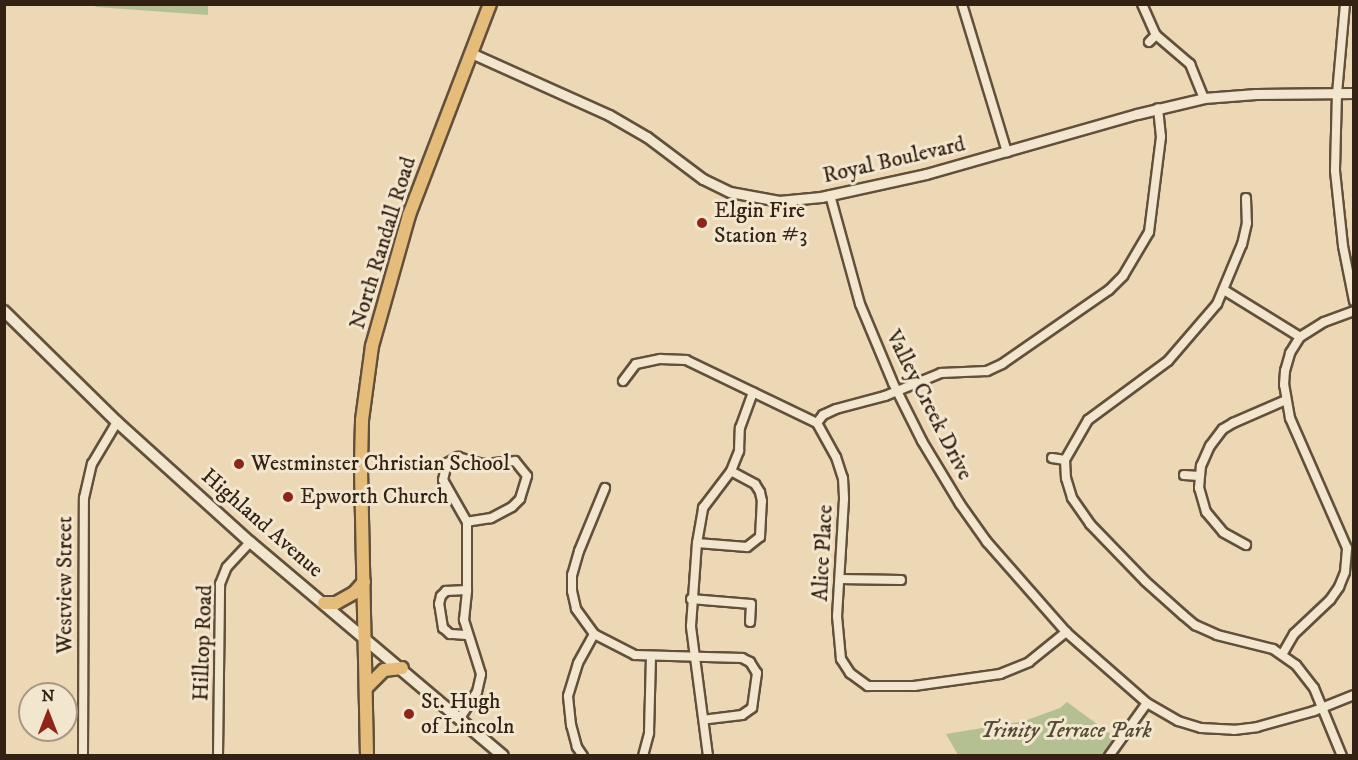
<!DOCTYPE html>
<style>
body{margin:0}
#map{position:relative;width:1358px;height:760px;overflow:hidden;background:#edd8b5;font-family:"IM FELL DW Pica",serif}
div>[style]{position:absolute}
.green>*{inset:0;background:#b4c091}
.roads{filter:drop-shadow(2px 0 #62503c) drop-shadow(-2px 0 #62503c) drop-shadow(0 2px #62503c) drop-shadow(0 -2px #62503c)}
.minor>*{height:8px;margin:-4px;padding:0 4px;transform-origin:4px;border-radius:4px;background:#f3e6cf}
.tertiary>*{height:9px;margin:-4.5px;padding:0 4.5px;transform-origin:4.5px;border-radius:4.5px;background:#f3e6cf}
.secondary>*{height:10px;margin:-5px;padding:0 5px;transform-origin:5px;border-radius:5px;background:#f3e6cf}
.primary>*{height:12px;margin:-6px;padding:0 6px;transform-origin:6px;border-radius:6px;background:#e6bc7a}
.dots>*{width:16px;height:16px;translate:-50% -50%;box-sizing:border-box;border:3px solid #f3e6cf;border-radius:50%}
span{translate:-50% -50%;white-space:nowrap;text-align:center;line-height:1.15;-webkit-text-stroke:6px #f3e6cf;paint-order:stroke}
.street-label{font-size:22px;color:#332214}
.poi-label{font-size:22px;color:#332214}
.left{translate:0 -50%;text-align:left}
.park-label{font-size:22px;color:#534a33;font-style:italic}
.frame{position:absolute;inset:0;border:6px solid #332214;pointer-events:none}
.north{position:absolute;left:18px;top:682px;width:60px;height:60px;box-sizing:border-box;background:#f3e6cf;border:2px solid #a69884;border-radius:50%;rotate:0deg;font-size:16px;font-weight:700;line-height:24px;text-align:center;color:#332214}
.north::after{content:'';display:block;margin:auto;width:21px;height:27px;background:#8f2418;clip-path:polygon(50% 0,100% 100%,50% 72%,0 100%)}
</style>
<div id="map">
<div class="green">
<i style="clip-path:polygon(94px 5px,208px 5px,208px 15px,96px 7px)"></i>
<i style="clip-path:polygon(1067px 702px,1116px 738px,1104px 755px,958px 755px,946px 734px,1024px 721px,1060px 708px)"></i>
</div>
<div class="roads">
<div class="minor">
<i style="left:962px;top:4px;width:155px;rotate:73.1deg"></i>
<i style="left:1142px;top:4px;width:34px;rotate:66deg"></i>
<i style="left:1156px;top:35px;width:45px;rotate:40.5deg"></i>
<i style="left:1190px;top:64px;width:37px;rotate:68deg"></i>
<i style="left:1345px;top:4px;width:89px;rotate:95.1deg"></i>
<i style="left:1337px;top:93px;width:78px;rotate:91.5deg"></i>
<i style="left:1335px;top:171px;width:75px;rotate:83.9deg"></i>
<i style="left:1343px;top:246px;width:56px;rotate:78.7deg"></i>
<i style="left:1149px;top:42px;width:10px;rotate:-45deg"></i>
<i style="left:830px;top:195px;width:113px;rotate:74.6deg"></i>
<i style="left:860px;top:304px;width:86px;rotate:67.3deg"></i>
<i style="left:893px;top:383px;width:65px;rotate:63.4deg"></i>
<i style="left:922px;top:441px;width:74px;rotate:58.9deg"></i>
<i style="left:960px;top:504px;width:47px;rotate:54.6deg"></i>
<i style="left:987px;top:542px;width:120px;rotate:48.7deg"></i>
<i style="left:1066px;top:632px;width:108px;rotate:41.2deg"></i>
<i style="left:1147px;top:703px;width:36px;rotate:30deg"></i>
<i style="left:1178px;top:721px;width:24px;rotate:17deg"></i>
<i style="left:1201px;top:728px;width:33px;rotate:3deg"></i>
<i style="left:1234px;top:730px;width:23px;rotate:-7deg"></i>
<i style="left:1257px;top:727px;width:59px;rotate:-15.7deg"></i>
<i style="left:1314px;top:711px;width:43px;rotate:-21.8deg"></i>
<i style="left:1246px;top:198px;width:25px;rotate:88deg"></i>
<i style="left:1247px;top:223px;width:22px;rotate:103deg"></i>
<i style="left:1242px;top:244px;width:65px;rotate:112.6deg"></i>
<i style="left:1217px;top:304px;width:75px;rotate:130.7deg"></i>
<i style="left:1168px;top:361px;width:99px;rotate:143.6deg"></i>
<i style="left:1088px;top:420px;width:46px;rotate:119.9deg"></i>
<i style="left:1065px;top:460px;width:18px;rotate:87deg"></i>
<i style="left:1066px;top:478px;width:21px;rotate:73deg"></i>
<i style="left:1072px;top:498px;width:32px;rotate:55deg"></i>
<i style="left:1090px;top:524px;width:79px;rotate:46deg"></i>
<i style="left:1145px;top:581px;width:51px;rotate:41.8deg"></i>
<i style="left:1183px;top:615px;width:16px;rotate:40deg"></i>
<i style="left:1195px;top:625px;width:24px;rotate:24deg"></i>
<i style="left:1217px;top:635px;width:58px;rotate:14deg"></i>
<i style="left:1273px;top:649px;width:28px;rotate:35deg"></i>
<i style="left:1296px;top:665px;width:29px;rotate:52deg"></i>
<i style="left:1314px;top:688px;width:74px;rotate:67.6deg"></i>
<i style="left:1224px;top:290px;width:89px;rotate:31.7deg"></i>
<i style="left:623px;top:381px;width:21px;rotate:-53deg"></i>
<i style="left:636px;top:364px;width:25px;rotate:-12deg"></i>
<i style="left:660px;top:359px;width:26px;rotate:2deg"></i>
<i style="left:686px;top:360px;width:145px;rotate:25.7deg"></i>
<i style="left:817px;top:423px;width:39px;rotate:61deg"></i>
<i style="left:836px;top:457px;width:22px;rotate:72deg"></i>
<i style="left:843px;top:478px;width:21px;rotate:87deg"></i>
<i style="left:844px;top:499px;width:117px;rotate:93.4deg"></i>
<i style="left:837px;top:616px;width:43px;rotate:84.7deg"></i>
<i style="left:841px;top:659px;width:17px;rotate:57deg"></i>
<i style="left:850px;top:673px;width:22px;rotate:36deg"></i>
<i style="left:868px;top:686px;width:46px"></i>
<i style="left:914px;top:686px;width:87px;rotate:-7.9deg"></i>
<i style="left:1000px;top:674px;width:31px;rotate:-22deg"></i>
<i style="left:1029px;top:662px;width:48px;rotate:-39deg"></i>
<i style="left:817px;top:423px;width:10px;rotate:-53deg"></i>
<i style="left:823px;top:415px;width:14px;rotate:-25deg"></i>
<i style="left:836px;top:409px;width:51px;rotate:-14.9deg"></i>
<i style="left:885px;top:396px;width:61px;rotate:-22.3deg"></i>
<i style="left:941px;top:373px;width:46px;rotate:-2.5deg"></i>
<i style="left:987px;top:371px;width:17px;rotate:-25deg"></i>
<i style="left:1002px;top:364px;width:130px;rotate:-34.7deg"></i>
<i style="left:1109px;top:290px;width:20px;rotate:-45deg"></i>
<i style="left:1123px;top:276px;width:51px;rotate:-59.4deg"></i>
<i style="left:1149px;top:232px;width:96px;rotate:-82.8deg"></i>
<i style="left:1161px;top:137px;width:29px;rotate:-96deg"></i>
<i style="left:458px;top:457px;width:25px;rotate:16deg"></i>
<i style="left:482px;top:464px;width:33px;rotate:-5deg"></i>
<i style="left:515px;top:461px;width:19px;rotate:51deg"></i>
<i style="left:527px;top:476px;width:24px;rotate:107deg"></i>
<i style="left:520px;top:499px;width:11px;rotate:135deg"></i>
<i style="left:512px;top:507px;width:24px;rotate:152deg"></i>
<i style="left:491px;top:518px;width:24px;rotate:171deg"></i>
<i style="left:467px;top:522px;width:48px;rotate:-119.7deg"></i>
<i style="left:443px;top:480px;width:17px;rotate:-77deg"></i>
<i style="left:447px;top:463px;width:13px;rotate:-29deg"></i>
<i style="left:1052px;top:458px;width:13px;rotate:9deg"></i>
<i style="left:1184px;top:475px;width:15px;rotate:4deg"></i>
<i style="left:605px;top:488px;width:68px;rotate:112.4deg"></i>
<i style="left:579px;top:551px;width:25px;rotate:106deg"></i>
<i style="left:572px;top:575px;width:16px;rotate:90deg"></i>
<i style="left:572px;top:591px;width:18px;rotate:77deg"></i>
<i style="left:576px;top:609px;width:31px;rotate:54deg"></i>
<i style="left:594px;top:634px;width:46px;rotate:27.1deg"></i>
<i style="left:635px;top:655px;width:107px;rotate:1.6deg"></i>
<i style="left:742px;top:658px;width:9px;rotate:27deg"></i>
<i style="left:750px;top:662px;width:13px;rotate:58deg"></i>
<i style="left:757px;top:673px;width:35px;rotate:98deg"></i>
<i style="left:752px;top:708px;width:12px;rotate:145deg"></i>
<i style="left:742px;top:715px;width:38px;rotate:173deg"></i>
<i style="left:697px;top:543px;width:50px;rotate:4.6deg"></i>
<i style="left:747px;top:547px;width:16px;rotate:-38deg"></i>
<i style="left:760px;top:537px;width:36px;rotate:-87deg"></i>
<i style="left:762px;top:501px;width:9px;rotate:-103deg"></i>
<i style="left:760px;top:492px;width:9px;rotate:-122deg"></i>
<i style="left:755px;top:484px;width:27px;rotate:-152deg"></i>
<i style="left:1246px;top:545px;width:26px;rotate:-151deg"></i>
<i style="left:1223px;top:532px;width:26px;rotate:-130deg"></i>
<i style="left:1206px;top:512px;width:25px;rotate:-106deg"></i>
<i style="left:1199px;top:488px;width:22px;rotate:-85deg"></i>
<i style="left:1201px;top:466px;width:22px;rotate:-66deg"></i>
<i style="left:1210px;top:446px;width:21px;rotate:-53deg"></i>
<i style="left:1223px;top:429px;width:12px;rotate:-31deg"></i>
<i style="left:1233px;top:423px;width:58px;rotate:-23.5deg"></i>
<i style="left:840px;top:579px;width:61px;rotate:0.9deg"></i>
<i style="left:691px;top:599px;width:60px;rotate:4.8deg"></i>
<i style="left:751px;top:604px;width:18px;rotate:93deg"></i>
<i style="left:466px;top:635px;width:16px;rotate:-176deg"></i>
<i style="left:450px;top:634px;width:9px;rotate:-139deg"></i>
<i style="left:443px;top:628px;width:24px;rotate:-99deg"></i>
<i style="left:439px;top:604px;width:8px;rotate:-76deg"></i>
<i style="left:441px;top:596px;width:7px;rotate:-45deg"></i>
<i style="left:446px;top:591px;width:21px;rotate:-3deg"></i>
<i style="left:1283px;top:653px;width:22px;rotate:-60deg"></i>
<i style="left:1294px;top:634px;width:50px;rotate:-43.4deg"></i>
<i style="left:1330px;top:600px;width:16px;rotate:-55deg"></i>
<i style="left:1339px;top:587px;width:16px;rotate:-68deg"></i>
<i style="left:1345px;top:572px;width:24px;rotate:-85deg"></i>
<i style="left:1347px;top:548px;width:142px;rotate:-113.7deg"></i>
<i style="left:1290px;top:418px;width:34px;rotate:-100deg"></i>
<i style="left:1284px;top:385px;width:14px;rotate:-86deg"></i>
<i style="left:1285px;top:371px;width:19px;rotate:-74deg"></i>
<i style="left:1290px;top:353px;width:19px;rotate:-58deg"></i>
<i style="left:1300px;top:337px;width:28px;rotate:-32deg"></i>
<i style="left:1324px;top:322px;width:32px;rotate:-20deg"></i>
<i style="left:460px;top:718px;width:31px;rotate:-57deg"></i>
<i style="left:477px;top:692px;width:18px;rotate:-77deg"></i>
<i style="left:481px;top:674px;width:57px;rotate:-107.5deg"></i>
<i style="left:464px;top:620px;width:30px;rotate:-84deg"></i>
<i style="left:467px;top:590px;width:68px;rotate:-90deg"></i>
<i style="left:83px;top:756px;width:258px;rotate:-89.8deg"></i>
<i style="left:84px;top:498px;width:35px;rotate:-77deg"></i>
<i style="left:92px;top:464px;width:49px;rotate:-59.2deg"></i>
<i style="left:218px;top:756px;width:172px;rotate:-89.3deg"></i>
<i style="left:220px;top:584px;width:18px;rotate:-68deg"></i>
<i style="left:227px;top:567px;width:34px;rotate:-47deg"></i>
<i style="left:583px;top:756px;width:11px;rotate:-124deg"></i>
<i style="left:577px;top:747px;width:23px;rotate:-105deg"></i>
<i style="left:571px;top:725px;width:29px;rotate:-96deg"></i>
<i style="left:568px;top:696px;width:34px;rotate:-73deg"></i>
<i style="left:578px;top:663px;width:33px;rotate:-61deg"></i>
<i style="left:643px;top:756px;width:24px;rotate:-75deg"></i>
<i style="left:649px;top:733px;width:76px;rotate:-88.5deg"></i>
<i style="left:708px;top:756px;width:131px;rotate:-97.5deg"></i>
<i style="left:691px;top:626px;width:83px;rotate:-85.9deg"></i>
<i style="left:697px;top:543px;width:36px;rotate:-80deg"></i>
<i style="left:703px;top:508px;width:46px;rotate:-52.9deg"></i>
<i style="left:731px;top:471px;width:22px;rotate:-68deg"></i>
<i style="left:739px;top:451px;width:23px;rotate:-88deg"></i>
<i style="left:740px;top:428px;width:38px;rotate:-70deg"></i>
<i style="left:1109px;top:756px;width:65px;rotate:-54.4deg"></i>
</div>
<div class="tertiary">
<i style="left:471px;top:53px;width:151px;rotate:24.2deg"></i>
<i style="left:609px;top:115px;width:44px;rotate:30.1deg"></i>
<i style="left:647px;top:137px;width:70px;rotate:36.9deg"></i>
<i style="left:703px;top:179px;width:30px;rotate:26deg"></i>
<i style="left:730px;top:192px;width:50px;rotate:10.4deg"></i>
<i style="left:779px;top:201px;width:42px;rotate:-5.4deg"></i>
<i style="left:821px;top:197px;width:107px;rotate:-12.4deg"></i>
<i style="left:926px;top:174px;width:219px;rotate:-15.9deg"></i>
<i style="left:1137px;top:114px;width:69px;rotate:-13.4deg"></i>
<i style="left:1204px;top:98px;width:52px;rotate:-4.4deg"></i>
<i style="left:1256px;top:94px;width:98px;rotate:-0.6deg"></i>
</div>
<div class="secondary">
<i style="left:4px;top:311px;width:158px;rotate:44.5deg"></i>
<i style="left:117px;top:422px;width:179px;rotate:42.1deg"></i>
<i style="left:250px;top:542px;width:331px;rotate:40.2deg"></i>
</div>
<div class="primary">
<i style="left:324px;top:603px;width:12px"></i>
<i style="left:336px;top:603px;width:21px;rotate:-29deg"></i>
<i style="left:354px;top:593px;width:15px;rotate:-48deg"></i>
<i style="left:366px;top:688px;width:25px;rotate:-45deg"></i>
<i style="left:384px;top:670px;width:18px;rotate:-6deg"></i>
<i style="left:367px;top:756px;width:291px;rotate:-91.2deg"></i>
<i style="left:361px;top:465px;width:45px;rotate:-88.7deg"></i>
<i style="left:362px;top:420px;width:75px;rotate:-82.3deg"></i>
<i style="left:372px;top:346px;width:136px;rotate:-74.2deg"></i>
<i style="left:409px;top:215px;width:226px;rotate:-69deg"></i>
</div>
</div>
<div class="dots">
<i style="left:702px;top:223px;background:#8f2418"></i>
<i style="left:239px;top:464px;background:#8f2418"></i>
<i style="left:288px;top:497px;background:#8f2418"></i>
<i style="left:409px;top:714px;background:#8f2418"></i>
</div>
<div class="street-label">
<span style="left:894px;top:160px;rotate:-13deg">Royal Boulevard</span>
<span style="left:383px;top:243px;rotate:-73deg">North Randall Road</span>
<span style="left:929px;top:405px;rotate:63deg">Valley Creek Drive</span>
<span style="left:262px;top:523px;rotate:41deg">Highland Avenue</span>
<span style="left:823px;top:553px;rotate:-87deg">Alice Place</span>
<span style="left:65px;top:585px;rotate:-90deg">Westview Street</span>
<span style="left:203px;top:643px;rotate:-88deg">Hilltop Road</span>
</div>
<div class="poi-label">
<span class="left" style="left:714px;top:223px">Elgin Fire<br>Station #3</span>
<span class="left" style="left:251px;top:464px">Westminster Christian School</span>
<span class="left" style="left:300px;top:497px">Epworth Church</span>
<span class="left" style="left:421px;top:714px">St. Hugh<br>of Lincoln</span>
</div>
<div class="park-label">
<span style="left:1066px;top:731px">Trinity Terrace Park</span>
</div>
<div class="frame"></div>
<div class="north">N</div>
</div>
